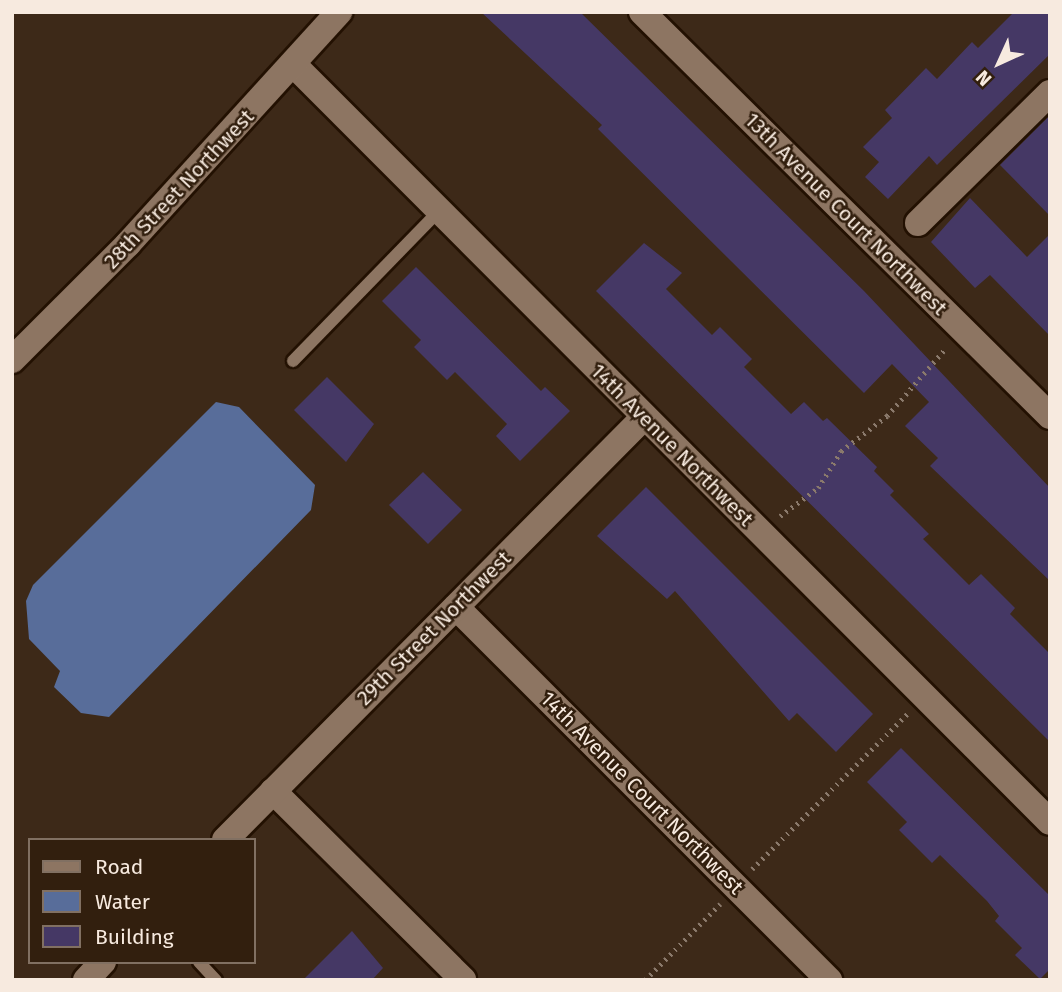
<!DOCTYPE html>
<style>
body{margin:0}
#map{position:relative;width:1062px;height:992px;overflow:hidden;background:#3d2918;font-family:"Fira Sans",sans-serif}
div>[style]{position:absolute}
.water>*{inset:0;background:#586d9a}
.building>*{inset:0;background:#453865}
.path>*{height:4.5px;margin-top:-2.25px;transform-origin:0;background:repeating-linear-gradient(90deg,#8b7a6c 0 2px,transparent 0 7px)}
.roads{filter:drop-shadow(2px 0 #231102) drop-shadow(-2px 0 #231102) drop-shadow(0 2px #231102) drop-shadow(0 -2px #231102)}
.lane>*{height:12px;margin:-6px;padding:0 6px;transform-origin:6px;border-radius:6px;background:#8d7562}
.street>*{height:26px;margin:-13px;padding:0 13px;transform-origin:13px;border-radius:13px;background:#8d7562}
span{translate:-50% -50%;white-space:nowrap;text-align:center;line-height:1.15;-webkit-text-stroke:5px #321f0e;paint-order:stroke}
.street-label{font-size:21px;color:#f7eadf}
.frame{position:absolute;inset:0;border:14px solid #f7eadf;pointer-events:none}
.legend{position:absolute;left:28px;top:838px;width:228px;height:126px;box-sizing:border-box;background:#321f0e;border:2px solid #817062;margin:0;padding:9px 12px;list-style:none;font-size:21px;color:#f7eadf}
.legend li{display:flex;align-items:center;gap:14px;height:35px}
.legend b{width:35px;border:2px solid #817062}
.north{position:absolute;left:964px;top:28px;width:70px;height:70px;-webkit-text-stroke:5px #321f0e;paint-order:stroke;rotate:225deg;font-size:19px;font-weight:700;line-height:28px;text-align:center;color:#f7eadf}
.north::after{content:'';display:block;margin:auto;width:24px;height:32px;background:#f7eadf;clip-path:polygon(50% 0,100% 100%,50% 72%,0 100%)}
</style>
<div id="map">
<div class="water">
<i style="clip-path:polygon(216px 402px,239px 407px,315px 485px,311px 510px,109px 717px,81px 713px,54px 687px,60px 671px,29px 639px,26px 601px,33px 585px)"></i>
</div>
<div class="building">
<i style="clip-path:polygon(481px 12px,580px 12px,864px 291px,1050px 488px,1050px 581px,930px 466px,938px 458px,905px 426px,929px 402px,892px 364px,864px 393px,598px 129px,602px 125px)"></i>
<i style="clip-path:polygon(1014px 12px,1050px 12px,1050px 54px,937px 165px,929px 156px,888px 199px,865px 177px,879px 162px,863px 147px,892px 118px,885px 110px,926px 68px,937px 79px,972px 42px,978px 48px)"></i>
<i style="clip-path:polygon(1050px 115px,1050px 216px,1000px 165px)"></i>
<i style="clip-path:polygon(970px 198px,1027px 257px,1050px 234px,1050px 336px,990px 275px,975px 288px,931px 242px)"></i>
<i style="clip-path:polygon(644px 243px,682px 273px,666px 289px,712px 335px,720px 327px,752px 359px,744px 367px,791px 414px,804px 402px,823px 421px,827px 418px,877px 467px,874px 471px,894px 491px,890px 495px,929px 534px,923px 539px,969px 585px,981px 574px,1015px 608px,1010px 614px,1050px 654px,1050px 742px,596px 291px)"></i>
<i style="clip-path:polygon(416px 267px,541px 391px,545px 387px,570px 411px,520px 461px,496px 436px,507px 424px,455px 372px,447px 380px,414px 347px,421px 340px,382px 301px)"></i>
<i style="clip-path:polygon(327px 377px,374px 424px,346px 462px,294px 410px)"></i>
<i style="clip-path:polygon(423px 472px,462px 510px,428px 544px,389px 505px)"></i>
<i style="clip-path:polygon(646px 487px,873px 714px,836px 752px,797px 713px,789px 721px,675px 591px,667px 599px,597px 536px)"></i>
<i style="clip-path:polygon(901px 748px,1050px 896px,1050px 969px,1040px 979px,1015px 955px,1022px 948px,995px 921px,999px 916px,987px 901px,940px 855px,932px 863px,899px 830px,907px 822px,867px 782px)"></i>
<i style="clip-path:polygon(352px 931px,383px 968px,372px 980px,303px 980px)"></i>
</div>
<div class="path">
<i style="left:780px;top:516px;width:47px;rotate:-36.4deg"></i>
<i style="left:818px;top:488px;width:44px;rotate:-58.1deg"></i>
<i style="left:841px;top:451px;width:58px;rotate:-37.3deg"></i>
<i style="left:887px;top:416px;width:90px;rotate:-49.1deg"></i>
<i style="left:752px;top:869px;width:221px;rotate:-45deg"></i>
<i style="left:645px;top:980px;width:107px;rotate:-45.4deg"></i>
</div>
<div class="roads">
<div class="lane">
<i style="left:293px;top:361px;width:209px;rotate:-45.8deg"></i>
<i style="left:199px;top:962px;width:25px;rotate:47deg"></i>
</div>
<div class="street">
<i style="left:642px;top:12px;width:574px;rotate:44.72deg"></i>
<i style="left:295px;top:66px;width:1068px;rotate:45.04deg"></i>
<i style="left:918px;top:223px;width:185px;rotate:-44.6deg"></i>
<i style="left:12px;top:360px;width:164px;rotate:-45deg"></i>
<i style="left:128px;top:244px;width:314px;rotate:-47.7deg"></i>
<i style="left:456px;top:607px;width:528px;rotate:45deg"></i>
<i style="left:273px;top:791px;width:268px;rotate:44.8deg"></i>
<i style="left:225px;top:840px;width:595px;rotate:-45.27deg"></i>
<i style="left:86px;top:980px;width:25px;rotate:-47deg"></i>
</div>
</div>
<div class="street-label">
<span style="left:179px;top:189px;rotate:-47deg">28th Street Northwest</span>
<span style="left:846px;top:214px;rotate:45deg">13th Avenue Court Northwest</span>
<span style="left:672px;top:445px;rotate:45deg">14th Avenue Northwest</span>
<span style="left:434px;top:628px;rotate:-45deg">29th Street Northwest</span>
<span style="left:642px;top:793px;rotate:45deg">14th Avenue Court Northwest</span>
</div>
<div class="frame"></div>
<ul class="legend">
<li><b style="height:9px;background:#8d7562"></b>Road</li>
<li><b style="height:19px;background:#586d9a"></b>Water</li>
<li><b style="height:19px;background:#453865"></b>Building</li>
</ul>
<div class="north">N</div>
</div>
